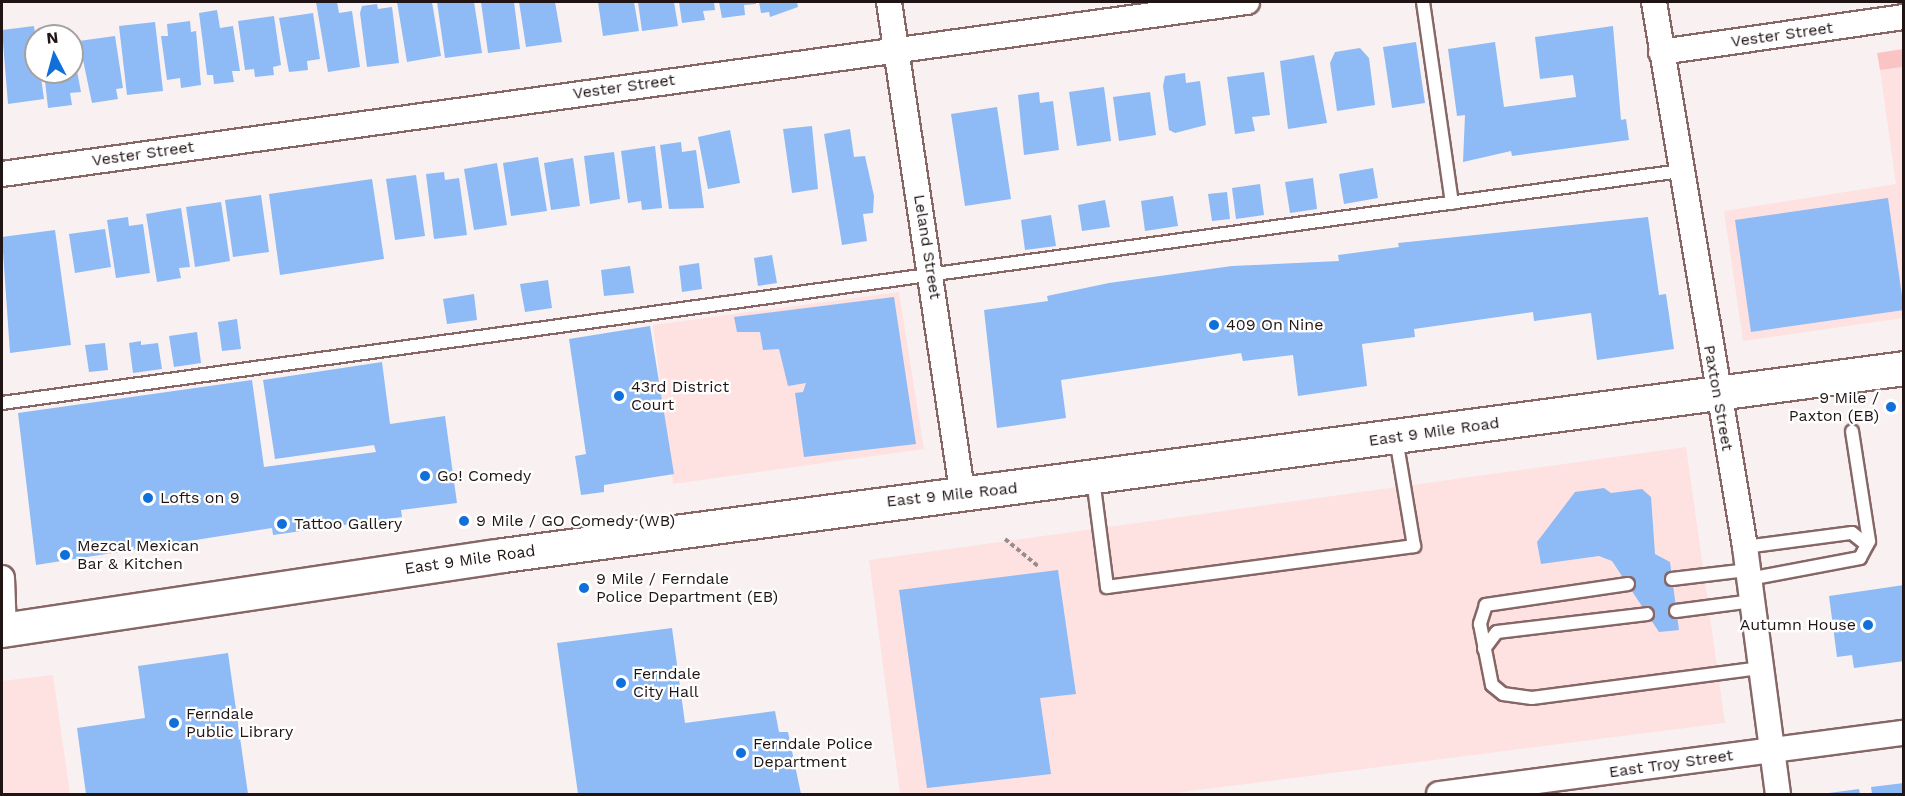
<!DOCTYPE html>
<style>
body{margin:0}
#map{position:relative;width:1905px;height:796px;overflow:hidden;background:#f9f1f1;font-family:"Work Sans",sans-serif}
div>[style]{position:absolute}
.built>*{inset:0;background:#fee1e1}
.green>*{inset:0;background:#fbc4c4}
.building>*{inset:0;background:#8ebaf5}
.path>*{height:4px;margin-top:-2px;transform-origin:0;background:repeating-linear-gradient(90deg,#988d8d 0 4.5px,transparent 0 7.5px)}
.roads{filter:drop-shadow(2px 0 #876666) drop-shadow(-2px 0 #876666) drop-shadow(0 2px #876666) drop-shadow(0 -2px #876666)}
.service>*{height:12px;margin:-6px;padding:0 6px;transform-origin:6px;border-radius:6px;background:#fff}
.minor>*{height:24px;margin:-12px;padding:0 12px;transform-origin:12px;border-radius:12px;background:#fff}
.secondary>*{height:33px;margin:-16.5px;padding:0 16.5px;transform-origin:16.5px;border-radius:16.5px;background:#fff}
.dots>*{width:16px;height:16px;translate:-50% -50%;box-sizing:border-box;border:3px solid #fff;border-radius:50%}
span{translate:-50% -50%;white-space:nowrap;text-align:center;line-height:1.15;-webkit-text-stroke:4.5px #fff;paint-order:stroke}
.street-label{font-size:16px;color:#211414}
.poi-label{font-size:16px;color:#211414}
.left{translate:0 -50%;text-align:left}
.right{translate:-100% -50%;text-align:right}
.frame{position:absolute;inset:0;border:3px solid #211414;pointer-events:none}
.north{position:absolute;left:24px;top:24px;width:60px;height:60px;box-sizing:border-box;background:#fff;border:2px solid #a6a1a1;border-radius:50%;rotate:354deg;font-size:16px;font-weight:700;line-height:24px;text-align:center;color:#211414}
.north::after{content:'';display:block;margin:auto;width:21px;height:27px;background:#106fd8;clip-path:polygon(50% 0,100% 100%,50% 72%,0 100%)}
</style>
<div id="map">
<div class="built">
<i style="clip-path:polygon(1903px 67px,1903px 318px,1743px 341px,1724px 211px,1896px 184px,1880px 70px)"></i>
<i style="clip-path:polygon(899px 292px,924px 449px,673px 484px,653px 325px)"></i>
<i style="clip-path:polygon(1686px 447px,1725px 723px,1167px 794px,900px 794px,869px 560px)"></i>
<i style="clip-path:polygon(53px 675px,70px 794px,2px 794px,2px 681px)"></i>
</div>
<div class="green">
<i style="clip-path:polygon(1903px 49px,1903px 67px,1880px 70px,1877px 53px)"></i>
</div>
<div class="building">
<i style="clip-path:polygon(316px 2px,337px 2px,339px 13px,352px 11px,360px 67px,328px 72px)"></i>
<i style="clip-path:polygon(397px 2px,432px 2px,441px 56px,407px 62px)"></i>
<i style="clip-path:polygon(437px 2px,474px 2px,482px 53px,445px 58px)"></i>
<i style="clip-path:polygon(481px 2px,514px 2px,520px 49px,488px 53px)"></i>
<i style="clip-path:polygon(519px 2px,555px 2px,562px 42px,526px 47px)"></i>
<i style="clip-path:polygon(598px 2px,634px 2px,639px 31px,603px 36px)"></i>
<i style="clip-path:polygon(638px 2px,674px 2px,678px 26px,642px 31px)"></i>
<i style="clip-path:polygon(679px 2px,714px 2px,715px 10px,703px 11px,705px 20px,682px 23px)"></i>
<i style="clip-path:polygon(719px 2px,756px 2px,756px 4px,744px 5px,745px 15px,722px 18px)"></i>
<i style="clip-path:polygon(759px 2px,797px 2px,798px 7px,770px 17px,769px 12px,761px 13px)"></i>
<i style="clip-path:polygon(377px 4px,378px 9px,392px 7px,399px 63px,367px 67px,360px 13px,362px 6px)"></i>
<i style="clip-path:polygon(217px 10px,220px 28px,233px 26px,240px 71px,232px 71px,234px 82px,214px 84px,213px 75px,207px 75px,199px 13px)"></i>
<i style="clip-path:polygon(313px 13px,320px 59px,307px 61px,308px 70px,289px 72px,279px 18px)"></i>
<i style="clip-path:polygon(274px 16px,281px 65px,273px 67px,274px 75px,255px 77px,254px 69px,245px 70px,238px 21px)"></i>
<i style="clip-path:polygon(190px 21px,191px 32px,196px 31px,201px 85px,181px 88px,180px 78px,167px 80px,161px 36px,168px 36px,167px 24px)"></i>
<i style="clip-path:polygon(155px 22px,163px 91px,127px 95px,119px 26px)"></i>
<i style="clip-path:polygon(34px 26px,44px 99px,8px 104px,2px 30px)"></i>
<i style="clip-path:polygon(1613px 26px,1621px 120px,1626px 119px,1629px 140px,1512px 156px,1511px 151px,1463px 162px,1465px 115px,1457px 116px,1448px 49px,1495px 42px,1504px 107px,1576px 97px,1573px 75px,1540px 79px,1535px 37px)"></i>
<i style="clip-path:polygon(115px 36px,123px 88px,116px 89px,118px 99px,92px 103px,79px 41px)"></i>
<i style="clip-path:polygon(1416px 42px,1425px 103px,1392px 108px,1383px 47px)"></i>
<i style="clip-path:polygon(72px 45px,81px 92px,70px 93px,72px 105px,48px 108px,44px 72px,72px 72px)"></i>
<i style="clip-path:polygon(1360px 48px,1369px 58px,1375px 105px,1337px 111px,1330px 63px,1335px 52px)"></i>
<i style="clip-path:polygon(1314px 55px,1327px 123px,1288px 129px,1280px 61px)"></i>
<i style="clip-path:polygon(1264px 72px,1270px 115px,1252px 117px,1255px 131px,1235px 134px,1227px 77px)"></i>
<i style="clip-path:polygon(1185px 73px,1186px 83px,1200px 81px,1206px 125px,1175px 133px,1169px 130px,1163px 86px,1165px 76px)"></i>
<i style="clip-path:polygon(1104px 87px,1111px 141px,1077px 146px,1069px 92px)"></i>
<i style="clip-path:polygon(1039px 92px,1040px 103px,1053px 101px,1059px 150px,1024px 155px,1018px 95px)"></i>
<i style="clip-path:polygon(1150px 92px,1156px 135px,1119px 141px,1113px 97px)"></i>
<i style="clip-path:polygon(997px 107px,1011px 199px,965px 206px,951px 114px)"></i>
<i style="clip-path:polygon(812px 126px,818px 189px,792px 193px,783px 129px)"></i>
<i style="clip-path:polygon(850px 129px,854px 157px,865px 156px,874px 196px,873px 213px,863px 214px,867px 241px,842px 245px,824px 134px)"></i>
<i style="clip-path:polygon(730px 130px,740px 183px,708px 189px,698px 137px)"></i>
<i style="clip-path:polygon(681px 142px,682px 152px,696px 150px,704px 208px,669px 209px,660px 145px)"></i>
<i style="clip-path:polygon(655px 146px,662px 208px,642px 210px,641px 201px,628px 203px,621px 151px)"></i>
<i style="clip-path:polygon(614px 152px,620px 199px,590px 204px,584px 156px)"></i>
<i style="clip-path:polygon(538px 157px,547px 211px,511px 216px,503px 163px)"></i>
<i style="clip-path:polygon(573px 158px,580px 206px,551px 210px,544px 163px)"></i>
<i style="clip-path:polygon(497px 163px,507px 225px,474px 230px,464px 169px)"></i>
<i style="clip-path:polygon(1373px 168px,1378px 198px,1344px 204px,1339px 174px)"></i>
<i style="clip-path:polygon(444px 172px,445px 180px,459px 178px,467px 235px,434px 239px,426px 174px)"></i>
<i style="clip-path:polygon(416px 175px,425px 236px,395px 240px,386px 179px)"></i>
<i style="clip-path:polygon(1313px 178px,1317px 209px,1290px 213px,1285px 182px)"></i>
<i style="clip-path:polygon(372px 179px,384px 259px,280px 275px,269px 194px)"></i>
<i style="clip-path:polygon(1260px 184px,1264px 215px,1236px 219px,1232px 188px)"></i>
<i style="clip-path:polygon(1227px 192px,1230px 219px,1212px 221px,1208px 194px)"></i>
<i style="clip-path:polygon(261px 195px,269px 252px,233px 257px,225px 200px)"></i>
<i style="clip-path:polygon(1173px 196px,1178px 226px,1145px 231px,1141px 201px)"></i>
<i style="clip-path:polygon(1888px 198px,1904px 310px,1751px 332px,1735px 220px)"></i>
<i style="clip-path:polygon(1105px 200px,1110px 227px,1082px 231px,1078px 205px)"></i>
<i style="clip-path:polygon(221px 202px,230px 261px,195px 267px,186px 207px)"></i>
<i style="clip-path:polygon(181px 208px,190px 267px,179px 268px,181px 278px,157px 282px,146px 214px)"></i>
<i style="clip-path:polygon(1051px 215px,1056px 246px,1025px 250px,1021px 220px)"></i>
<i style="clip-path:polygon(128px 217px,129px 226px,143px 224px,150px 273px,116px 278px,107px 220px)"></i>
<i style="clip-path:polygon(1648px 217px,1659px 295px,1666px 294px,1674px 349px,1597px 360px,1591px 313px,1534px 321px,1533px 312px,1414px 329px,1415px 337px,1362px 344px,1367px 386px,1298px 396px,1293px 355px,1243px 361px,1241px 353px,1061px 380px,1066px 418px,997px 428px,984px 310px,1048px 301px,1047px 296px,1109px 283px,1232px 266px,1339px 261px,1338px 255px,1399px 247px,1398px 243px)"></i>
<i style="clip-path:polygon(105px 229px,111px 267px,75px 273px,69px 234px)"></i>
<i style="clip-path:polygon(55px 230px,71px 345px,10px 353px,2px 237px)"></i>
<i style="clip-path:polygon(772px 255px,777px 283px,758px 286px,754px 258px)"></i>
<i style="clip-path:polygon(699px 263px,702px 289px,682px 292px,679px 266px)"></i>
<i style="clip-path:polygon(630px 266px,634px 293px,604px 296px,601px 270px)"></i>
<i style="clip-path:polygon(548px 280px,552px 308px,525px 312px,520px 284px)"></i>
<i style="clip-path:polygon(474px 294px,477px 320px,447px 324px,443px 299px)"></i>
<i style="clip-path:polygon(894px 297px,916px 444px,804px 457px,795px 393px,803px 392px,806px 383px,788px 386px,779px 349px,763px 350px,760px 332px,737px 332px,734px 317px)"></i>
<i style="clip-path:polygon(237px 319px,241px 349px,222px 351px,218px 322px)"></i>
<i style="clip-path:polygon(650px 326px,674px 474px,604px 485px,604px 492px,581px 495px,575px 456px,586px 454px,569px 339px)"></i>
<i style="clip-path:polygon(197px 332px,201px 363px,174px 367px,169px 336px)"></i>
<i style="clip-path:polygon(141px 341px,141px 345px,158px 343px,162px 369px,133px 373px,129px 343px)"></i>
<i style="clip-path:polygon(105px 343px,108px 370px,89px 372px,85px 345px)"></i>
<i style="clip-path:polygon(382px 362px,390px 424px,445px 416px,457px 503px,401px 510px,402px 517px,273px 535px,272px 528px,36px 565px,18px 413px,252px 380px,264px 467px,376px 452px,374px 445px,275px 459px,263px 380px)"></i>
<i style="clip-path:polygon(1604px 488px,1611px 493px,1642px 489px,1651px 497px,1655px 554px,1670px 562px,1679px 630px,1659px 632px,1612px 561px,1599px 556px,1541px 564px,1537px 542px,1575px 492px)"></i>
<i style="clip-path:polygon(1058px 570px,1076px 694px,1040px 698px,1051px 774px,927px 788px,899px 590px)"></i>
<i style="clip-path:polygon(1904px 585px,1904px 661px,1854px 668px,1852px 655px,1837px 657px,1829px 596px)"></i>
<i style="clip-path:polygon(672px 628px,685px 723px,775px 711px,779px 732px,788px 732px,801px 794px,578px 794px,557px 643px)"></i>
<i style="clip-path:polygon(228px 653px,248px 794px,86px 794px,77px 728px,145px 718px,138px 666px)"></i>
<i style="clip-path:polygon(1904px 783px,1904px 794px,1872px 794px,1871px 787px)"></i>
<i style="clip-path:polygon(1859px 789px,1860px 794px,1829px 794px,1829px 793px)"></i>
</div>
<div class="path">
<i style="left:1005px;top:539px;width:43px;rotate:39.3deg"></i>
</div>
<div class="roads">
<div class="service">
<i style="left:1423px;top:2px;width:203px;rotate:81.8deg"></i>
<i style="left:2px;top:403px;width:1694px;rotate:-7.87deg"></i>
<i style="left:1093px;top:479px;width:109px;rotate:82.6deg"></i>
<i style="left:1107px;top:587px;width:310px;rotate:-7.6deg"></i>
<i style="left:1414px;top:546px;width:109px;rotate:-99.5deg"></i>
<i style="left:1745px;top:547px;width:108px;rotate:-7.5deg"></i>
<i style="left:1852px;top:533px;width:19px;rotate:39deg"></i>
<i style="left:1672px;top:579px;width:77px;rotate:-6.8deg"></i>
<i style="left:1749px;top:579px;width:113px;rotate:-10.7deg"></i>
<i style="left:1860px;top:558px;width:19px;rotate:-62deg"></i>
<i style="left:1869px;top:541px;width:111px;rotate:-98.8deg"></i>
<i style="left:1628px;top:584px;width:144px;rotate:171.6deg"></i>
<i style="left:1486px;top:605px;width:20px;rotate:108deg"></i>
<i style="left:1480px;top:624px;width:62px;rotate:78.9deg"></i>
<i style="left:1492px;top:685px;width:14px;rotate:39deg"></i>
<i style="left:1503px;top:694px;width:29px;rotate:8deg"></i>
<i style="left:1532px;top:698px;width:231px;rotate:-7.5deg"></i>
<i style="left:1676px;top:611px;width:77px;rotate:-7.5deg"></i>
<i style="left:1484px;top:649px;width:21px;rotate:-53deg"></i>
<i style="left:1497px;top:632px;width:151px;rotate:-6.8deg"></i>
</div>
<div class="minor">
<i style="left:889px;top:2px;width:495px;rotate:81.5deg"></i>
<i style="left:1654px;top:2px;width:553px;rotate:80.52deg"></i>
<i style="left:1745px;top:547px;width:249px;rotate:82.4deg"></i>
<i style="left:1661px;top:52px;width:246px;rotate:-8.2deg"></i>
<i style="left:2px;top:174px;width:1257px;rotate:-7.87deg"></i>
<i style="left:2px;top:578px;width:52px;rotate:87.8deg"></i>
<i style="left:1439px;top:794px;width:469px;rotate:-7.5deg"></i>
</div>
<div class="secondary">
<i style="left:2px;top:630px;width:507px;rotate:-8.51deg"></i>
<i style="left:503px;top:555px;width:1413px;rotate:-7.6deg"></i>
</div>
</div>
<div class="dots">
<i style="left:1214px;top:325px;background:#106fd8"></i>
<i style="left:619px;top:396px;background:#106fd8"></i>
<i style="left:1891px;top:407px;background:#106fd8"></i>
<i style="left:425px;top:476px;background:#106fd8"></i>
<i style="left:148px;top:498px;background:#106fd8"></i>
<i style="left:464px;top:521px;background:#106fd8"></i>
<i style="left:282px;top:524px;background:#106fd8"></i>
<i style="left:65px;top:555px;background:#106fd8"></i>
<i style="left:584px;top:588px;background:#106fd8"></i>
<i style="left:1868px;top:625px;background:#106fd8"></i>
<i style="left:621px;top:683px;background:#106fd8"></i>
<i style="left:174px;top:723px;background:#106fd8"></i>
<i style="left:741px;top:753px;background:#106fd8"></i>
</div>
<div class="street-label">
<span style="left:1782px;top:35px;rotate:-8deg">Vester Street</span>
<span style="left:624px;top:87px;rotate:-8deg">Vester Street</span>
<span style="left:143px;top:154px;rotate:-8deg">Vester Street</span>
<span style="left:927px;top:247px;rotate:81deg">Leland Street</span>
<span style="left:1718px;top:398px;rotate:80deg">Paxton Street</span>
<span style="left:1434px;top:432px;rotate:-8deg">East 9 Mile Road</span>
<span style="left:952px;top:495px;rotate:-6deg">East 9 Mile Road</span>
<span style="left:470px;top:560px;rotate:-8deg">East 9 Mile Road</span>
<span style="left:1671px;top:764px;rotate:-8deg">East Troy Street</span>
</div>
<div class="poi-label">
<span class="left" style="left:1226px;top:325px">409 On Nine</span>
<span class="left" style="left:631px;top:396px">43rd District<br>Court</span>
<span class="right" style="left:1879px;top:407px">9 Mile /<br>Paxton (EB)</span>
<span class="left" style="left:437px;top:476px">Go! Comedy</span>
<span class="left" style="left:160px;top:498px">Lofts on 9</span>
<span class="left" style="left:476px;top:521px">9 Mile / GO Comedy (WB)</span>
<span class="left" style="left:294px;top:524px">Tattoo Gallery</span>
<span class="left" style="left:77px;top:555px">Mezcal Mexican<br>Bar &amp; Kitchen</span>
<span class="left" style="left:596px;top:588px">9 Mile / Ferndale<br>Police Department (EB)</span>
<span class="right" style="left:1856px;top:625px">Autumn House</span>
<span class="left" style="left:633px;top:683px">Ferndale<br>City Hall</span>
<span class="left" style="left:186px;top:723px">Ferndale<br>Public Library</span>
<span class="left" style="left:753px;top:753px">Ferndale Police<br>Department</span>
</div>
<div class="frame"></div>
<div class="north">N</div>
</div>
